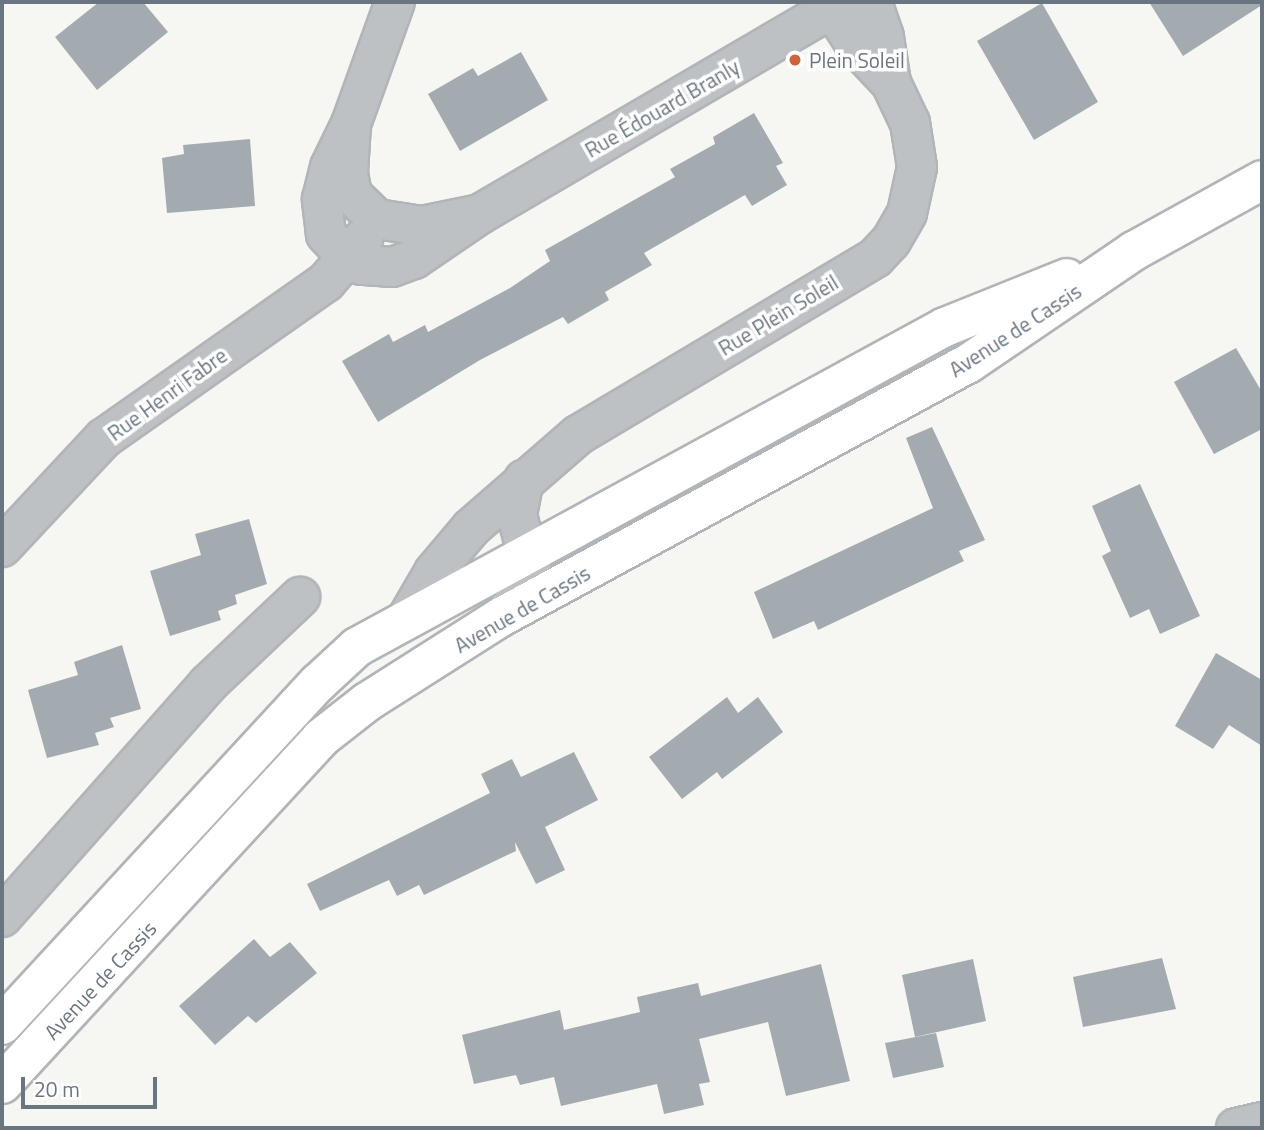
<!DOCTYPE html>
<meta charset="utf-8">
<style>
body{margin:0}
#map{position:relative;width:1264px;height:1130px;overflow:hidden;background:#f6f6f3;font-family:"Titillium Web",sans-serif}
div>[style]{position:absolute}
.building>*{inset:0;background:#a4abb0}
.roads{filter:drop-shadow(2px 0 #b1b5b8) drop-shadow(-2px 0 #b1b5b8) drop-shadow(0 2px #b1b5b8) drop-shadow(0 -2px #b1b5b8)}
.minor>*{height:38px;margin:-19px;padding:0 19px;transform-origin:19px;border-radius:19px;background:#bdc1c4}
.major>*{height:38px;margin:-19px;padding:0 19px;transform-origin:19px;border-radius:19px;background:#fff}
.dots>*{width:19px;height:19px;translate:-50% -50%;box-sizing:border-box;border:4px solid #fff;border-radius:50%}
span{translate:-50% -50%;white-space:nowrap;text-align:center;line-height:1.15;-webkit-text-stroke:7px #fff;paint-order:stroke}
.poi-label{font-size:21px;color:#697580}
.left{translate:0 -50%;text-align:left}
.street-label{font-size:21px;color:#697580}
.frame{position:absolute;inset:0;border:4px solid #697580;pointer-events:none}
.scale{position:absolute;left:21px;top:1077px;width:136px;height:32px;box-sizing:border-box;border:4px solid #697580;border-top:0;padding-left:9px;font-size:21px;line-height:24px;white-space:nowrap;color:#697580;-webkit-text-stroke:5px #fff;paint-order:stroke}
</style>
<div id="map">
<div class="building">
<i style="clip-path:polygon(99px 2px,143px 2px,168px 32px,97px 90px,55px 37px)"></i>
<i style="clip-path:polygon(1149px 2px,1262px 2px,1262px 5px,1183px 56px)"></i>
<i style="clip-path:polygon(1042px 3px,1098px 102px,1034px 140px,977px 41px)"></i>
<i style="clip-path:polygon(521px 52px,548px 100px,460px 151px,428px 94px,473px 68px,478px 76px)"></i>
<i style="clip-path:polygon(754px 113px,783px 163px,776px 166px,787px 185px,752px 206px,745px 195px,644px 253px,652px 265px,605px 292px,609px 300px,568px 324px,563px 317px,480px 360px,378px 422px,342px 361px,389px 334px,393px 342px,425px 325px,428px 332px,510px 288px,550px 261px,545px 250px,675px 177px,670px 169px,715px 144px,713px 137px)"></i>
<i style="clip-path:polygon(250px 139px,255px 206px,167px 213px,162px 158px,184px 154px,183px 145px)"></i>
<i style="clip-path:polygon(1236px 348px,1262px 392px,1262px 429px,1214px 454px,1174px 382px)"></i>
<i style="clip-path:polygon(932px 427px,985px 540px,959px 551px,964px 561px,818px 630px,814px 621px,773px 639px,754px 592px,933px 508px,906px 438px)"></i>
<i style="clip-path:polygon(1140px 484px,1200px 616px,1160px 634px,1149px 609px,1130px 618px,1102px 556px,1111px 551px,1092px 506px)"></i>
<i style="clip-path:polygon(249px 519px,267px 584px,235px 595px,237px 604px,218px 611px,221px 620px,170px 636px,150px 571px,201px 555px,195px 534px)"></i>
<i style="clip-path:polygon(122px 645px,141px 709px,110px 718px,114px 727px,95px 733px,99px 745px,47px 758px,28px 690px,78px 675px,74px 662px)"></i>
<i style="clip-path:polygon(1216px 653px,1262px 680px,1262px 746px,1229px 725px,1213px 749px,1175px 726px)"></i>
<i style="clip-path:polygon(727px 697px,738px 713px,758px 697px,783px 732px,722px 779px,717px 772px,682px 799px,649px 757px)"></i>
<i style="clip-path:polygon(574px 752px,598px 800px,545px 827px,565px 870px,536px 884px,515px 842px,516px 851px,424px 895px,419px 885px,397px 896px,389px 880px,320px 911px,307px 884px,490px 793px,481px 774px,512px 759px,521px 777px)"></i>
<i style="clip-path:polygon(254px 939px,270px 957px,290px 942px,317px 973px,256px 1023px,248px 1016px,215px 1045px,179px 1006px)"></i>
<i style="clip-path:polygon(1162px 958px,1176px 1009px,1083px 1027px,1073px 977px)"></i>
<i style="clip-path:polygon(973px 959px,986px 1021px,915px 1037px,902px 975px)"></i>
<i style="clip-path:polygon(821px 964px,850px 1081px,786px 1096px,768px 1022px,699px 1039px,710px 1082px,699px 1084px,704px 1105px,664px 1114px,657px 1084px,561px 1106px,554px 1077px,520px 1085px,516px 1075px,474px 1084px,462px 1035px,560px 1010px,564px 1030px,640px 1012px,637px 997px,698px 983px,701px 996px)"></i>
<i style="clip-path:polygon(936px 1033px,944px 1067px,893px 1078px,885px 1043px)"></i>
</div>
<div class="roads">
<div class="minor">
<i style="left:832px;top:8px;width:46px;rotate:57.3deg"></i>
<i style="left:857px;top:47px;width:50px;rotate:46.6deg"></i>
<i style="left:891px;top:83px;width:47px;rotate:-98.7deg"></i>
<i style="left:884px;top:37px;width:37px;rotate:-109deg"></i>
<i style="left:351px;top:124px;width:49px;rotate:93.5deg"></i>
<i style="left:348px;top:173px;width:22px;rotate:80deg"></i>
<i style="left:352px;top:195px;width:35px;rotate:44deg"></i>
<i style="left:377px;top:219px;width:45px;rotate:9deg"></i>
<i style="left:421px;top:226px;width:60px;rotate:-11.5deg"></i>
<i style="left:480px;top:214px;width:80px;rotate:145.7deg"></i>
<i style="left:414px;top:259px;width:23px;rotate:160deg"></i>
<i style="left:392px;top:267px;width:31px;rotate:-176deg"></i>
<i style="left:361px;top:265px;width:13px;rotate:-153deg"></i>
<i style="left:349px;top:259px;width:34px;rotate:-133deg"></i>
<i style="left:326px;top:234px;width:35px;rotate:-97deg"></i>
<i style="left:322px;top:199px;width:33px;rotate:-76deg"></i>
<i style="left:330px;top:167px;width:48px;rotate:-64deg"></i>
<i style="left:351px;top:124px;width:130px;rotate:-70.2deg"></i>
<i style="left:480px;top:214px;width:420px;rotate:-30.3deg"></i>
<i style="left:2px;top:547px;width:149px;rotate:-46.9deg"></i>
<i style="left:104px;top:438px;width:271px;rotate:-35.1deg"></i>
<i style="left:326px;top:282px;width:57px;rotate:-49.3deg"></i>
<i style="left:409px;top:615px;width:50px;rotate:-59.8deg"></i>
<i style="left:434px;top:572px;width:57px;rotate:-49.9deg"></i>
<i style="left:471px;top:528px;width:142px;rotate:-41deg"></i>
<i style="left:578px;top:435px;width:346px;rotate:-30.8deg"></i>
<i style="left:875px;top:258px;width:23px;rotate:-47deg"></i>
<i style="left:891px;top:241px;width:32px;rotate:-60deg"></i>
<i style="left:907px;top:213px;width:47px;rotate:-77.7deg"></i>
<i style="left:917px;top:167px;width:45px;rotate:-99deg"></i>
<i style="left:910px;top:123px;width:44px;rotate:-115.4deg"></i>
<i style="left:501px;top:617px;width:24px;rotate:-48deg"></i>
<i style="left:517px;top:599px;width:33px;rotate:-65deg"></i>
<i style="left:531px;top:569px;width:56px;rotate:-104.5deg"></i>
<i style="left:517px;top:515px;width:36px;rotate:-79deg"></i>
<i style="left:2px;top:917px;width:311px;rotate:-48.5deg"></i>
<i style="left:208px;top:684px;width:127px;rotate:-43.4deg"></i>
<i style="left:1236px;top:1128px;width:27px;rotate:-13deg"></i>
</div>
<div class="major">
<i style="left:2px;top:1025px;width:466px;rotate:-47.3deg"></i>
<i style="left:318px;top:683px;width:53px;rotate:-42.7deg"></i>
<i style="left:357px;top:647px;width:669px;rotate:-28.56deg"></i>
<i style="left:945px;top:327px;width:131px;rotate:-21.9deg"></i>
<i style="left:2px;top:1084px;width:471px;rotate:-47.3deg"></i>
<i style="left:321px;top:738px;width:58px;rotate:-38deg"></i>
<i style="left:367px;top:702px;width:159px;rotate:-32.4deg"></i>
<i style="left:501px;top:617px;width:532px;rotate:-28.49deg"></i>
<i style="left:969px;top:363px;width:199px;rotate:-34.2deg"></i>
<i style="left:1134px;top:251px;width:146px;rotate:-29deg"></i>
</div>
</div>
<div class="dots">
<i style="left:795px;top:60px;background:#ce633b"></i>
</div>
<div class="poi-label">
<span class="left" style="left:809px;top:60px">Plein Soleil</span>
</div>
<div class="street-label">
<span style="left:662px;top:108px;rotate:-30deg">Rue Édouard Branly</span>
<span style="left:778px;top:315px;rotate:-31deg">Rue Plein Soleil</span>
<span style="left:1015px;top:330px;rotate:-33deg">Avenue de Cassis</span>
<span style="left:167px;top:394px;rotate:-36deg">Rue Henri Fabre</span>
<span style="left:522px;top:609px;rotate:-30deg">Avenue de Cassis</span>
<span style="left:100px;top:980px;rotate:-47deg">Avenue de Cassis</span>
</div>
<div class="frame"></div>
<div class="scale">20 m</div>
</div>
